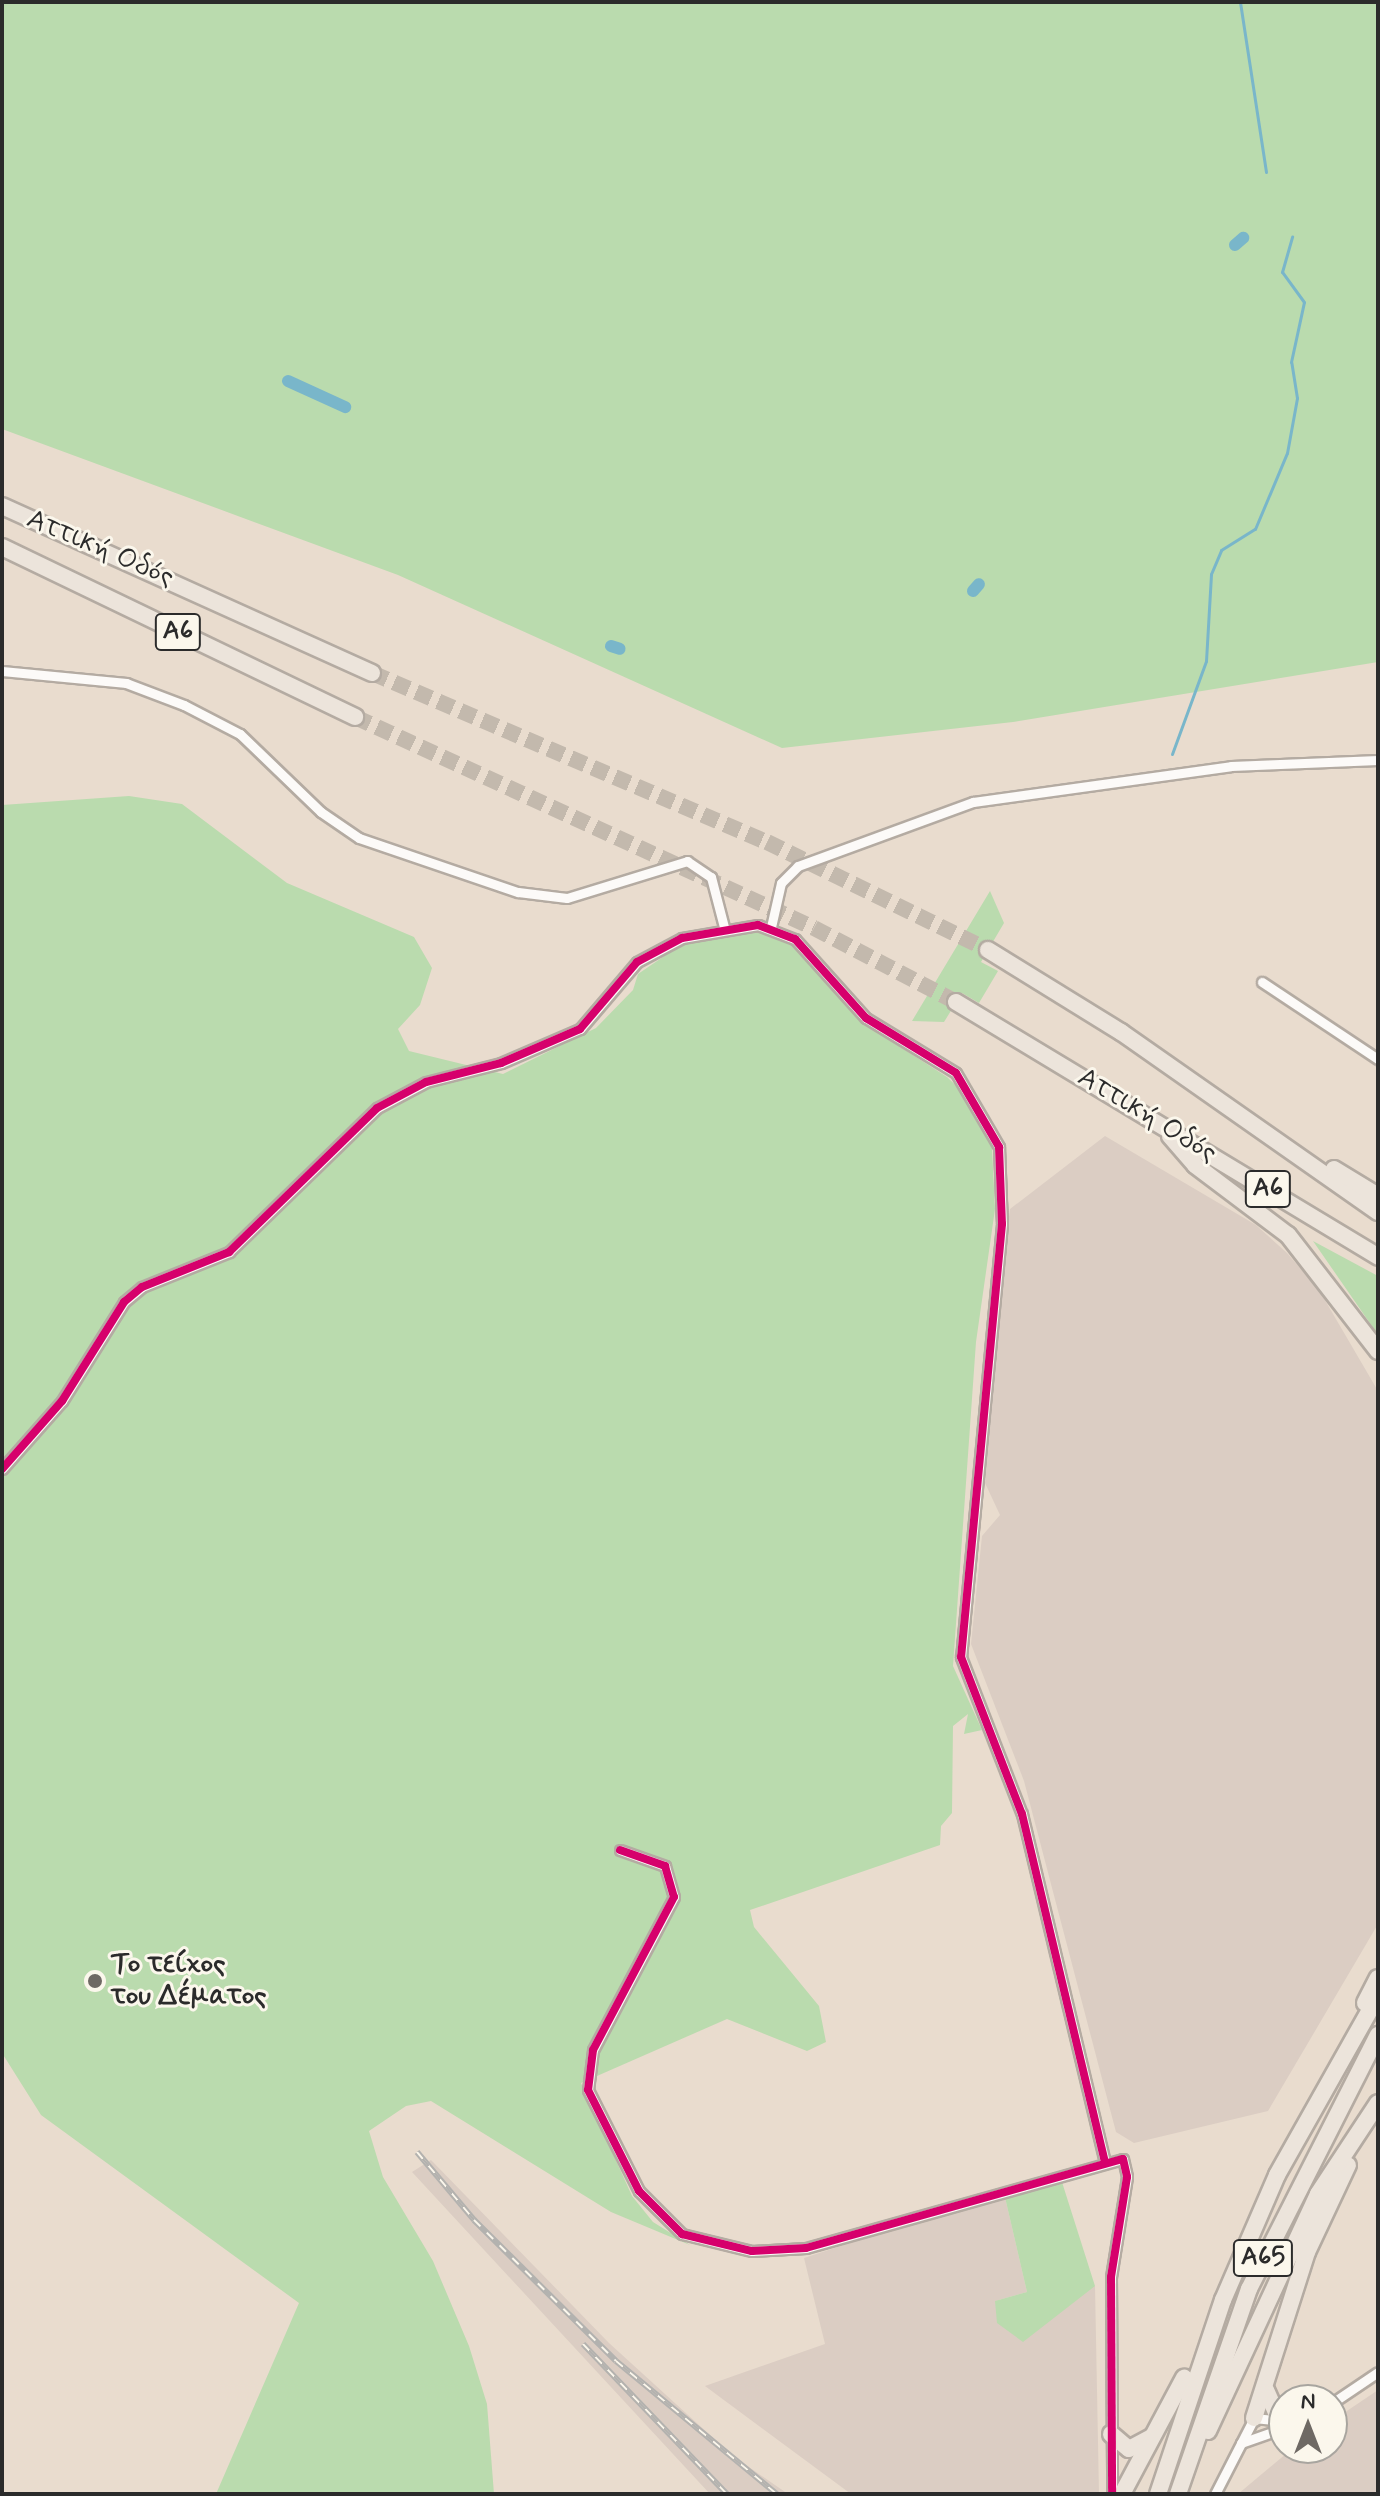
<!DOCTYPE html>
<meta charset="utf-8">
<style>
body{margin:0}
#map{position:relative;width:1380px;height:2496px;overflow:hidden;background:#e9dcce;font-family:Mynerve,sans-serif}
div>[style]{position:absolute}
.industrial>*{inset:0;background:#dbcdc3}
.green>*{inset:0;background:#badbae}
.stream>*{height:3px;margin:-1.5px;padding:0 1.5px;transform-origin:1.5px;border-radius:1.5px;background:#79b6ca}
.canal>*{height:12px;margin:-6px;padding:0 6px;transform-origin:6px;border-radius:6px;background:#79b6ca}
.highway-tunnel>*{height:16px;margin-top:-8px;transform-origin:0;background:repeating-linear-gradient(90deg,#c3b9ad 0 16px,transparent 0 24px)}
.roads{filter:drop-shadow(2px 0 #b4aba2) drop-shadow(-2px 0 #b4aba2) drop-shadow(0 2px #b4aba2) drop-shadow(0 -2px #b4aba2)}
.street>*{height:9px;margin:-4.5px;padding:0 4.5px;transform-origin:4.5px;border-radius:4.5px;background:#fcfaf8}
.highway>*{height:16px;margin:-8px;padding:0 8px;transform-origin:8px;border-radius:8px;background:#ece4db}
.rail>*{height:6px;margin-top:-3px;transform-origin:0;background:repeating-linear-gradient(90deg,#fbf7ec 0 9px,#b3b2af 0 18px);box-sizing:border-box;border-block:2px solid #b3b2af}
.cycleway>*{height:8px;margin:-4px;padding:0 4px;transform-origin:4px;border-radius:4px;background:#d6006c}
.dots>*{width:22px;height:22px;translate:-50% -50%;box-sizing:border-box;border:4px solid #fbf7ec;border-radius:50%}
span{translate:-50% -50%;white-space:nowrap;text-align:center;line-height:1.15;-webkit-text-stroke:6px #fbf7ec;paint-order:stroke}
.shield-label span{padding:2px 6px;background:#fbf7ec;border:2px solid;border-radius:6px;-webkit-text-stroke-width:0}
.shield-label{font-size:26px;color:#2b2b2b;font-weight:700}
.street-label{font-size:28px;color:#2b2b2b}
.poi-label{font-size:28px;color:#2b2b2b;font-weight:700}
.left{translate:0 -50%;text-align:left}
.frame{position:absolute;inset:0;border:4px solid #2b2b2b;pointer-events:none}
.north{position:absolute;left:1268px;top:2384px;width:80px;height:80px;box-sizing:border-box;background:#fbf7ec;border:2px solid #a8a59f;border-radius:50%;rotate:0deg;font-size:22px;font-weight:700;line-height:32px;text-align:center;color:#2b2b2b}
.north::after{content:'';display:block;margin:auto;width:28px;height:36px;background:#6e6964;clip-path:polygon(50% 0,100% 100%,50% 72%,0 100%)}
</style>
<div id="map">
<div class="industrial">
<i style="clip-path:polygon(1105px 1136px,1256px 1225px,1287px 1253px,1319px 1290px,1378px 1391px,1378px 1924px,1268px 2111px,1134px 2143px,1116px 2132px,1024px 1781px,971px 1644px,982px 1536px,1000px 1515px,985px 1483px,992px 1347px,1010px 1209px)"></i>
<i style="clip-path:polygon(431px 2160px,609px 2343px,733px 2456px,788px 2494px,710px 2494px,412px 2172px)"></i>
<i style="clip-path:polygon(1004px 2193px,1027px 2292px,995px 2301px,1095px 2286px,1099px 2494px,851px 2494px,705px 2386px,825px 2344px,804px 2258px)"></i>
<i style="clip-path:polygon(1378px 2390px,1378px 2494px,1238px 2494px,1293px 2448px,1332px 2448px,1332px 2421px)"></i>
</div>
<div class="green">
<i style="clip-path:polygon(2px 2px,1378px 2px,1378px 662px,1013px 722px,782px 748px,398px 575px,2px 429px)"></i>
<i style="clip-path:polygon(129px 796px,182px 804px,287px 883px,414px 937px,432px 968px,420px 1005px,398px 1029px,409px 1051px,503px 1074px,596px 1028px,633px 990px,638px 974px,682px 944px,760px 932px,790px 939px,877px 1032px,947px 1077px,970px 1099px,992px 1148px,995px 1209px,976px 1342px,953px 1666px,982px 1730px,964px 1734px,968px 1714px,953px 1726px,952px 1813px,941px 1826px,940px 1845px,750px 1910px,754px 1927px,819px 2006px,826px 2042px,807px 2051px,727px 2019px,581px 2083px,632px 2196px,653px 2222px,690px 2245px,611px 2212px,431px 2101px,406px 2106px,369px 2131px,383px 2177px,433px 2261px,469px 2346px,487px 2404px,494px 2494px,216px 2494px,299px 2303px,41px 2115px,2px 2053px,2px 805px)"></i>
<i style="clip-path:polygon(990px 891px,1004px 923px,981px 962px,998px 971px,979px 1003px,962px 993px,944px 1022px,912px 1021px)"></i>
<i style="clip-path:polygon(1313px 1241px,1378px 1276px,1378px 1335px,1367px 1319px)"></i>
<i style="clip-path:polygon(1061px 2179px,1095px 2286px,1023px 2342px,997px 2323px,995px 2301px,1027px 2292px,1004px 2193px)"></i>
</div>
<div class="stream">
<i style="left:1240px;top:2px;width:172px;rotate:81.3deg"></i>
<i style="left:1172px;top:754px;width:99px;rotate:-69.9deg"></i>
<i style="left:1206px;top:661px;width:87px;rotate:-86.7deg"></i>
<i style="left:1211px;top:574px;width:26px;rotate:-67deg"></i>
<i style="left:1221px;top:550px;width:40px;rotate:-32deg"></i>
<i style="left:1255px;top:529px;width:82px;rotate:-67.2deg"></i>
<i style="left:1287px;top:453px;width:56px;rotate:-79.7deg"></i>
<i style="left:1297px;top:398px;width:36px;rotate:-99deg"></i>
<i style="left:1291px;top:362px;width:61px;rotate:-77.8deg"></i>
<i style="left:1304px;top:302px;width:37px;rotate:-126deg"></i>
<i style="left:1282px;top:272px;width:37px;rotate:-74deg"></i>
</div>
<div class="canal">
<i style="left:1235px;top:245px;width:11px;rotate:-41deg"></i>
<i style="left:288px;top:381px;width:63px;rotate:24.5deg"></i>
<i style="left:973px;top:591px;width:9px;rotate:-49deg"></i>
<i style="left:611px;top:646px;width:9px;rotate:18deg"></i>
</div>
<div class="highway-tunnel">
<i style="left:372px;top:673px;width:430px;rotate:23.2deg"></i>
<i style="left:767px;top:842px;width:246px;rotate:26deg"></i>
<i style="left:355px;top:717px;width:505px;rotate:24.69deg"></i>
<i style="left:814px;top:928px;width:160px;rotate:27.5deg"></i>
</div>
<div class="roads">
<div class="street">
<i style="left:2px;top:671px;width:125px;rotate:5.5deg"></i>
<i style="left:126px;top:683px;width:62px;rotate:20.8deg"></i>
<i style="left:184px;top:705px;width:63px;rotate:27.4deg"></i>
<i style="left:240px;top:734px;width:112px;rotate:43.9deg"></i>
<i style="left:321px;top:812px;width:46px;rotate:34.4deg"></i>
<i style="left:359px;top:838px;width:168px;rotate:18.8deg"></i>
<i style="left:518px;top:892px;width:49px;rotate:7deg"></i>
<i style="left:567px;top:898px;width:126px;rotate:-17.1deg"></i>
<i style="left:687px;top:861px;width:29px;rotate:34deg"></i>
<i style="left:711px;top:877px;width:52px;rotate:75.4deg"></i>
<i style="left:771px;top:927px;width:45px;rotate:-77.2deg"></i>
<i style="left:781px;top:883px;width:24px;rotate:-45deg"></i>
<i style="left:798px;top:866px;width:186px;rotate:-20.1deg"></i>
<i style="left:973px;top:802px;width:260px;rotate:-7.9deg"></i>
<i style="left:1231px;top:766px;width:147px;rotate:-2.3deg"></i>
<i style="left:1262px;top:982px;width:139px;rotate:33.6deg"></i>
<i style="left:2px;top:1469px;width:91px;rotate:-48.6deg"></i>
<i style="left:62px;top:1401px;width:117px;rotate:-57.9deg"></i>
<i style="left:124px;top:1302px;width:23px;rotate:-40deg"></i>
<i style="left:142px;top:1287px;width:94px;rotate:-21.9deg"></i>
<i style="left:229px;top:1252px;width:206px;rotate:-44.2deg"></i>
<i style="left:377px;top:1108px;width:55px;rotate:-28deg"></i>
<i style="left:426px;top:1082px;width:77px;rotate:-14.2deg"></i>
<i style="left:501px;top:1063px;width:86px;rotate:-23.3deg"></i>
<i style="left:580px;top:1029px;width:88px;rotate:-49.6deg"></i>
<i style="left:637px;top:962px;width:51px;rotate:-28.1deg"></i>
<i style="left:682px;top:938px;width:77px;rotate:-9.7deg"></i>
<i style="left:758px;top:925px;width:40px;rotate:21deg"></i>
<i style="left:795px;top:939px;width:106px;rotate:48.1deg"></i>
<i style="left:866px;top:1018px;width:105px;rotate:31.4deg"></i>
<i style="left:956px;top:1073px;width:86px;rotate:59.8deg"></i>
<i style="left:999px;top:1147px;width:77px;rotate:87.8deg"></i>
<i style="left:1002px;top:1224px;width:435px;rotate:95.4deg"></i>
<i style="left:961px;top:1657px;width:168px;rotate:68.8deg"></i>
<i style="left:1022px;top:1814px;width:359px;rotate:76.6deg"></i>
<i style="left:620px;top:1850px;width:48px;rotate:19.6deg"></i>
<i style="left:665px;top:1866px;width:32px;rotate:74deg"></i>
<i style="left:674px;top:1897px;width:173px;rotate:117.9deg"></i>
<i style="left:593px;top:2050px;width:40px;rotate:97.1deg"></i>
<i style="left:588px;top:2090px;width:113px;rotate:63.2deg"></i>
<i style="left:639px;top:2191px;width:61px;rotate:45deg"></i>
<i style="left:682px;top:2234px;width:72px;rotate:13.7deg"></i>
<i style="left:752px;top:2251px;width:54px;rotate:-3.2deg"></i>
<i style="left:806px;top:2248px;width:329px;rotate:-15.7deg"></i>
<i style="left:1123px;top:2159px;width:18px;rotate:77deg"></i>
<i style="left:1127px;top:2177px;width:101px;rotate:99.1deg"></i>
<i style="left:1111px;top:2277px;width:217px;rotate:89.7deg"></i>
<i style="left:1332px;top:2403px;width:55px;rotate:-34deg"></i>
<i style="left:1241px;top:2443px;width:46px;rotate:-19.2deg"></i>
<i style="left:1215px;top:2494px;width:85px;rotate:-62.8deg"></i>
<i style="left:1254px;top:2418px;width:27px;rotate:6deg"></i>
</div>
<div class="highway">
<i style="left:2px;top:506px;width:406px;rotate:24.3deg"></i>
<i style="left:2px;top:547px;width:392px;rotate:25.7deg"></i>
<i style="left:988px;top:950px;width:156px;rotate:31.7deg"></i>
<i style="left:1121px;top:1032px;width:314px;rotate:35deg"></i>
<i style="left:956px;top:1002px;width:493px;rotate:31.1deg"></i>
<i style="left:1170px;top:1136px;width:38px;rotate:49deg"></i>
<i style="left:1195px;top:1165px;width:116px;rotate:37deg"></i>
<i style="left:1288px;top:1235px;width:147px;rotate:52.2deg"></i>
<i style="left:1334px;top:1169px;width:52px;rotate:31.5deg"></i>
<i style="left:1365px;top:2003px;width:28px;rotate:-63deg"></i>
<i style="left:1266px;top:2390px;width:34px;rotate:66deg"></i>
<i style="left:1254px;top:2418px;width:174px;rotate:-72.3deg"></i>
<i style="left:1307px;top:2252px;width:96px;rotate:-64.8deg"></i>
<i style="left:1208px;top:2431px;width:261px;rotate:-65.1deg"></i>
<i style="left:1318px;top:2194px;width:109px;rotate:-56.6deg"></i>
<i style="left:1111px;top:2434px;width:23px;rotate:40deg"></i>
<i style="left:1129px;top:2449px;width:26px;rotate:-28deg"></i>
<i style="left:1122px;top:2494px;width:132px;rotate:-61.9deg"></i>
<i style="left:1158px;top:2494px;width:205px;rotate:-71.5deg"></i>
<i style="left:1223px;top:2300px;width:136px;rotate:-66.6deg"></i>
<i style="left:1277px;top:2175px;width:206px;rotate:-60.6deg"></i>
<i style="left:1178px;top:2494px;width:217px;rotate:-70.9deg"></i>
<i style="left:1249px;top:2289px;width:285px;rotate:-63.1deg"></i>
</div>
</div>
<div class="rail">
<i style="left:417px;top:2152px;width:89px;rotate:50deg"></i>
<i style="left:474px;top:2220px;width:200px;rotate:44.8deg"></i>
<i style="left:616px;top:2361px;width:209px;rotate:39.6deg"></i>
<i style="left:583px;top:2344px;width:208px;rotate:46.2deg"></i>
</div>
<div class="cycleway">
<i style="left:2px;top:1469px;width:91px;rotate:-48.6deg"></i>
<i style="left:62px;top:1401px;width:117px;rotate:-57.9deg"></i>
<i style="left:124px;top:1302px;width:23px;rotate:-40deg"></i>
<i style="left:142px;top:1287px;width:94px;rotate:-21.9deg"></i>
<i style="left:229px;top:1252px;width:206px;rotate:-44.2deg"></i>
<i style="left:377px;top:1108px;width:55px;rotate:-28deg"></i>
<i style="left:426px;top:1082px;width:77px;rotate:-14.2deg"></i>
<i style="left:501px;top:1063px;width:86px;rotate:-23.3deg"></i>
<i style="left:580px;top:1029px;width:88px;rotate:-49.6deg"></i>
<i style="left:637px;top:962px;width:51px;rotate:-28.1deg"></i>
<i style="left:682px;top:938px;width:77px;rotate:-9.7deg"></i>
<i style="left:758px;top:925px;width:40px;rotate:21deg"></i>
<i style="left:795px;top:939px;width:106px;rotate:48.1deg"></i>
<i style="left:866px;top:1018px;width:105px;rotate:31.4deg"></i>
<i style="left:956px;top:1073px;width:86px;rotate:59.8deg"></i>
<i style="left:999px;top:1147px;width:77px;rotate:87.8deg"></i>
<i style="left:1002px;top:1224px;width:435px;rotate:95.4deg"></i>
<i style="left:961px;top:1657px;width:168px;rotate:68.8deg"></i>
<i style="left:1022px;top:1814px;width:359px;rotate:76.6deg"></i>
<i style="left:620px;top:1850px;width:48px;rotate:19.6deg"></i>
<i style="left:665px;top:1866px;width:32px;rotate:74deg"></i>
<i style="left:674px;top:1897px;width:173px;rotate:117.9deg"></i>
<i style="left:593px;top:2050px;width:40px;rotate:97.1deg"></i>
<i style="left:588px;top:2090px;width:113px;rotate:63.2deg"></i>
<i style="left:639px;top:2191px;width:61px;rotate:45deg"></i>
<i style="left:682px;top:2234px;width:72px;rotate:13.7deg"></i>
<i style="left:752px;top:2251px;width:54px;rotate:-3.2deg"></i>
<i style="left:806px;top:2248px;width:329px;rotate:-15.7deg"></i>
<i style="left:1123px;top:2159px;width:18px;rotate:77deg"></i>
<i style="left:1127px;top:2177px;width:101px;rotate:99.1deg"></i>
<i style="left:1111px;top:2277px;width:217px;rotate:89.7deg"></i>
</div>
<div class="dots">
<i style="left:95px;top:1981px;background:#6e6964"></i>
</div>
<div class="shield-label">
<span style="left:178px;top:632px">Α6</span>
<span style="left:1268px;top:1189px">Α6</span>
<span style="left:1263px;top:2258px">Α65</span>
</div>
<div class="street-label">
<span style="left:100px;top:549px;rotate:23deg">Αττική Οδός</span>
<span style="left:1147px;top:1116px;rotate:31deg">Αττική Οδός</span>
</div>
<div class="poi-label">
<span class="left" style="left:111px;top:1981px">Το τείχος<br>του Δέματος</span>
</div>
<div class="frame"></div>
<div class="north">N</div>
</div>
